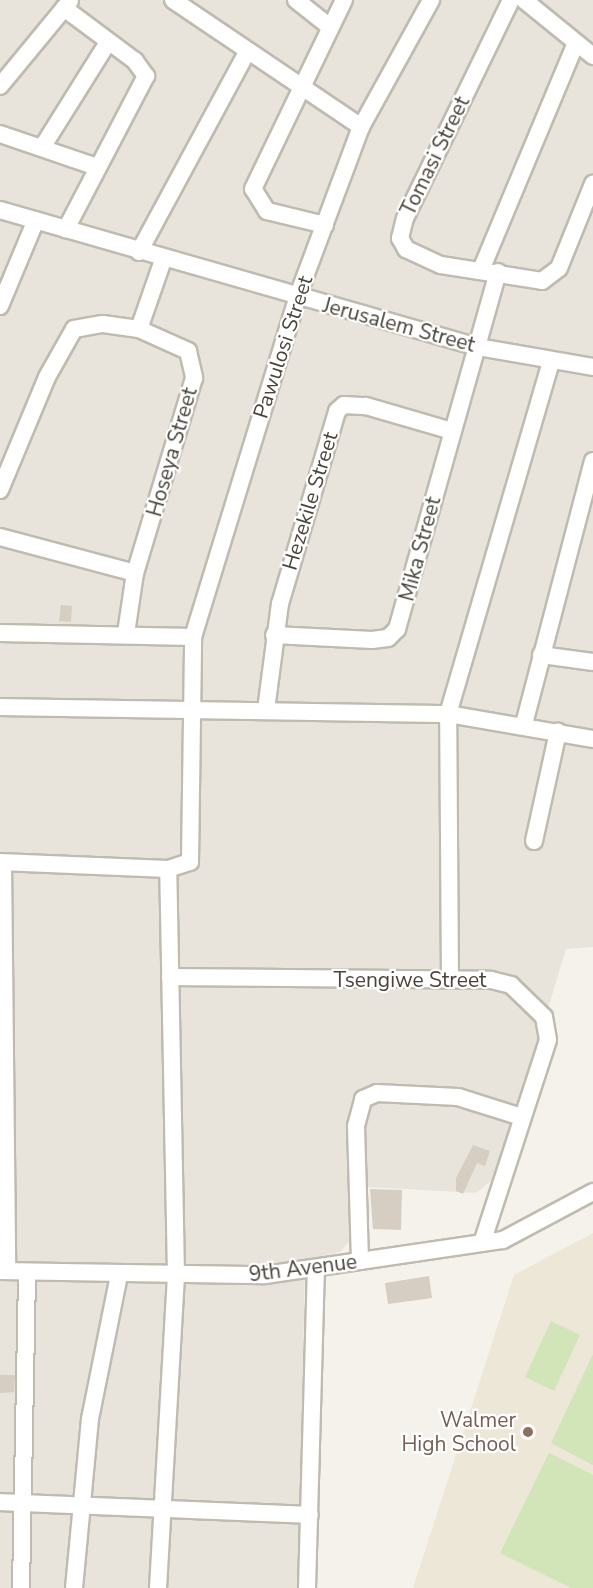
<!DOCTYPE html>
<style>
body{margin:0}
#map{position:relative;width:593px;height:1588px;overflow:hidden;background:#f5f2ec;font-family:"Nunito Sans",sans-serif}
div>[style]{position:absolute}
.residential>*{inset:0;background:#e8e4db}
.education>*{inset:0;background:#ece7d7}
.green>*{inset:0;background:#d1e5b9}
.building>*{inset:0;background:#d6cec2}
.roads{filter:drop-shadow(2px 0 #c0baaf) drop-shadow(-2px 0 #c0baaf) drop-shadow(0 2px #c0baaf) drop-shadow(0 -2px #c0baaf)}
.minor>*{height:16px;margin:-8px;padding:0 8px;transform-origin:8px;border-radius:8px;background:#fff}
.dots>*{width:16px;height:16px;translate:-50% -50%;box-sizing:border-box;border:3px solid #fff;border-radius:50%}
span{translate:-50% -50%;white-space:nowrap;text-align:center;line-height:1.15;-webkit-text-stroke:4.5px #fff;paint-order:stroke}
.street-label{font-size:21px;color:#49433a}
.education-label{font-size:21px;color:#785e54}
.right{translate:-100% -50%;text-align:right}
</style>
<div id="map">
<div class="residential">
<i style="clip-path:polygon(0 0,593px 0,593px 947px,566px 949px,498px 1175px,476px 1193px,351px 1186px,350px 1241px,340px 1252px,305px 1260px,299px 1588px,0 1588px)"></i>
</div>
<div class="education">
<i style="clip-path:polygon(593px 1233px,593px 1588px,413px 1588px,514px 1275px)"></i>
</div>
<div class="green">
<i style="clip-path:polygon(551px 1321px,580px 1335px,554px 1391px,525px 1377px)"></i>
<i style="clip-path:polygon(593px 1354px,593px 1465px,551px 1443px)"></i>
<i style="clip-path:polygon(549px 1453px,593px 1475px,593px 1588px,571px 1588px,500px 1553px)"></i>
</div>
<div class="building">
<i style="clip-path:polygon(61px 605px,72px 606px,71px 622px,59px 621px)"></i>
<i style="clip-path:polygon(473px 1145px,490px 1151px,485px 1166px,477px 1163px,463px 1194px,456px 1191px,456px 1178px)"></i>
<i style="clip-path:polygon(370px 1189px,402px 1190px,401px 1230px,373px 1229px)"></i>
<i style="clip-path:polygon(429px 1276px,432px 1298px,388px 1304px,385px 1283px)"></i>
<i style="clip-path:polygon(0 1375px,15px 1375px,14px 1392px,0 1393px)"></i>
</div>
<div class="roads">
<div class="minor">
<i style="left:173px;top:0;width:227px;rotate:34deg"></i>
<i style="left:296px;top:0;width:43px;rotate:38.5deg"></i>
<i style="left:511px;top:0;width:242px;rotate:115.9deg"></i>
<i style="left:405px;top:218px;width:21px;rotate:104deg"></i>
<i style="left:400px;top:238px;width:13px;rotate:61deg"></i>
<i style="left:406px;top:249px;width:38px;rotate:25deg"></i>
<i style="left:441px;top:265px;width:102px;rotate:9deg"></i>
<i style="left:542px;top:281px;width:21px;rotate:-37deg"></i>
<i style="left:559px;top:268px;width:91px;rotate:-68deg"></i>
<i style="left:524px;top:0;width:89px;rotate:39.1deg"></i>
<i style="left:64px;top:8px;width:89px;rotate:36.7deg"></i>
<i style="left:135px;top:61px;width:19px;rotate:54deg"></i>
<i style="left:146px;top:76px;width:173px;rotate:117.6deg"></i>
<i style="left:0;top:86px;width:110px;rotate:-50.5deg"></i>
<i style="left:0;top:134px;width:102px;rotate:18.8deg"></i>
<i style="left:43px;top:146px;width:120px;rotate:-57.9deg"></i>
<i style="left:0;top:210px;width:497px;rotate:16deg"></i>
<i style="left:478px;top:347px;width:117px;rotate:9.9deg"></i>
<i style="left:325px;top:225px;width:60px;rotate:-166.4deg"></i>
<i style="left:267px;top:211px;width:26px;rotate:-122deg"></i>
<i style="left:253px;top:189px;width:210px;rotate:-64.3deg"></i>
<i style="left:139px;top:252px;width:227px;rotate:-61.6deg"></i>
<i style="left:481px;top:270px;width:246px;rotate:-67.3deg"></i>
<i style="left:0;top:306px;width:93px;rotate:-67.3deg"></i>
<i style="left:139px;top:329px;width:73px;rotate:-70.8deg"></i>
<i style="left:0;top:490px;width:122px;rotate:-67.4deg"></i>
<i style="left:47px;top:377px;width:55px;rotate:-60.6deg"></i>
<i style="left:74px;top:329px;width:29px;rotate:-10deg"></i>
<i style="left:103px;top:324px;width:36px;rotate:8deg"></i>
<i style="left:139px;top:329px;width:54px;rotate:24.2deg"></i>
<i style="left:188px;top:351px;width:28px;rotate:77deg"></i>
<i style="left:194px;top:378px;width:204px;rotate:106.8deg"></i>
<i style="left:135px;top:573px;width:61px;rotate:98.5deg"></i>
<i style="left:0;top:537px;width:140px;rotate:14.9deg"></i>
<i style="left:0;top:633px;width:193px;rotate:1.2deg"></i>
<i style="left:274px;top:635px;width:98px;rotate:2.9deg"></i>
<i style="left:372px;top:640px;width:16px;rotate:-7deg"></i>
<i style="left:388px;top:638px;width:13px;rotate:-45deg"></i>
<i style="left:397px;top:629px;width:371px;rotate:-74.2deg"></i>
<i style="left:541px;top:655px;width:52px;rotate:7.7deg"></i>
<i style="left:0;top:707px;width:448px;rotate:0.9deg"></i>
<i style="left:448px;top:714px;width:147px;rotate:9.8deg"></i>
<i style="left:266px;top:710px;width:107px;rotate:-82.5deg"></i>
<i style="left:280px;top:604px;width:201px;rotate:-73.5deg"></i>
<i style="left:337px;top:411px;width:9px;rotate:-41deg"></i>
<i style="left:344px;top:405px;width:22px;rotate:3deg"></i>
<i style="left:366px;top:406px;width:90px;rotate:16.2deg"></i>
<i style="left:524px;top:724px;width:272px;rotate:-75.3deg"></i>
<i style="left:534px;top:841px;width:112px;rotate:-77.6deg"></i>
<i style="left:0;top:862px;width:168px;rotate:2.4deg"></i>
<i style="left:168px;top:869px;width:23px;rotate:-18deg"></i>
<i style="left:190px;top:862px;width:225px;rotate:-89.2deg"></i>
<i style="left:193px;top:637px;width:355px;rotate:-72.9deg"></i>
<i style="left:297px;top:298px;width:183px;rotate:-69.5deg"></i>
<i style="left:361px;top:127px;width:145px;rotate:-61.1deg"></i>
<i style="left:3px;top:863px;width:408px;rotate:89.4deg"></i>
<i style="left:170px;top:977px;width:321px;rotate:0.5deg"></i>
<i style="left:491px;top:980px;width:21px;rotate:14deg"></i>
<i style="left:511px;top:985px;width:46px;rotate:44.1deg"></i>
<i style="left:544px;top:1017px;width:23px;rotate:80deg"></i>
<i style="left:548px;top:1040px;width:213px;rotate:108deg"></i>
<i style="left:450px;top:980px;width:266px;rotate:-90.4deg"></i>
<i style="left:448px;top:714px;width:368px;rotate:-73.7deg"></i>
<i style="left:360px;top:1261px;width:135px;rotate:-91.7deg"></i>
<i style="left:356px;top:1126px;width:28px;rotate:-75deg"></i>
<i style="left:363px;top:1099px;width:15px;rotate:-23deg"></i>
<i style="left:377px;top:1093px;width:81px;rotate:2.8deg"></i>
<i style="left:458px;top:1097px;width:67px;rotate:17.4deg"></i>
<i style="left:0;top:1271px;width:265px;rotate:0.9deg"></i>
<i style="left:265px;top:1275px;width:241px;rotate:-8.4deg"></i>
<i style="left:503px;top:1240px;width:102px;rotate:-28.1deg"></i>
<i style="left:0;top:1502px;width:310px;rotate:2.4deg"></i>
<i style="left:21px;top:1588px;width:316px;rotate:-88.9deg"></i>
<i style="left:74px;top:1588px;width:170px;rotate:-84.6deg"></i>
<i style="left:90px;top:1419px;width:147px;rotate:-78.6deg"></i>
<i style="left:158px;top:1588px;width:314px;rotate:-86.7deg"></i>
<i style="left:176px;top:1275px;width:406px;rotate:-91.1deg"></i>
<i style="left:307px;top:1588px;width:320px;rotate:-88.4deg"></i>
</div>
</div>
<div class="dots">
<i style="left:528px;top:1432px;background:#8d6e63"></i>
</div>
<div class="street-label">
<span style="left:435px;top:156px;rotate:-64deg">Tomasi Street</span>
<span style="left:399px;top:325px;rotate:15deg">Jerusalem Street</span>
<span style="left:283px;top:347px;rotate:-72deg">Pawulosi Street</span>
<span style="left:172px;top:452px;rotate:-74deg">Hoseya Street</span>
<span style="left:310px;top:501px;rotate:-73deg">Hezekile Street</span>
<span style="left:420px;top:549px;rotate:-75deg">Mika Street</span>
<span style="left:410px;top:980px">Tsengiwe Street</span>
<span style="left:303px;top:1268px;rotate:-7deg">9th Avenue</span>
</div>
<div class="education-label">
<span class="right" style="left:516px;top:1432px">Walmer<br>High School</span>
</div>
</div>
